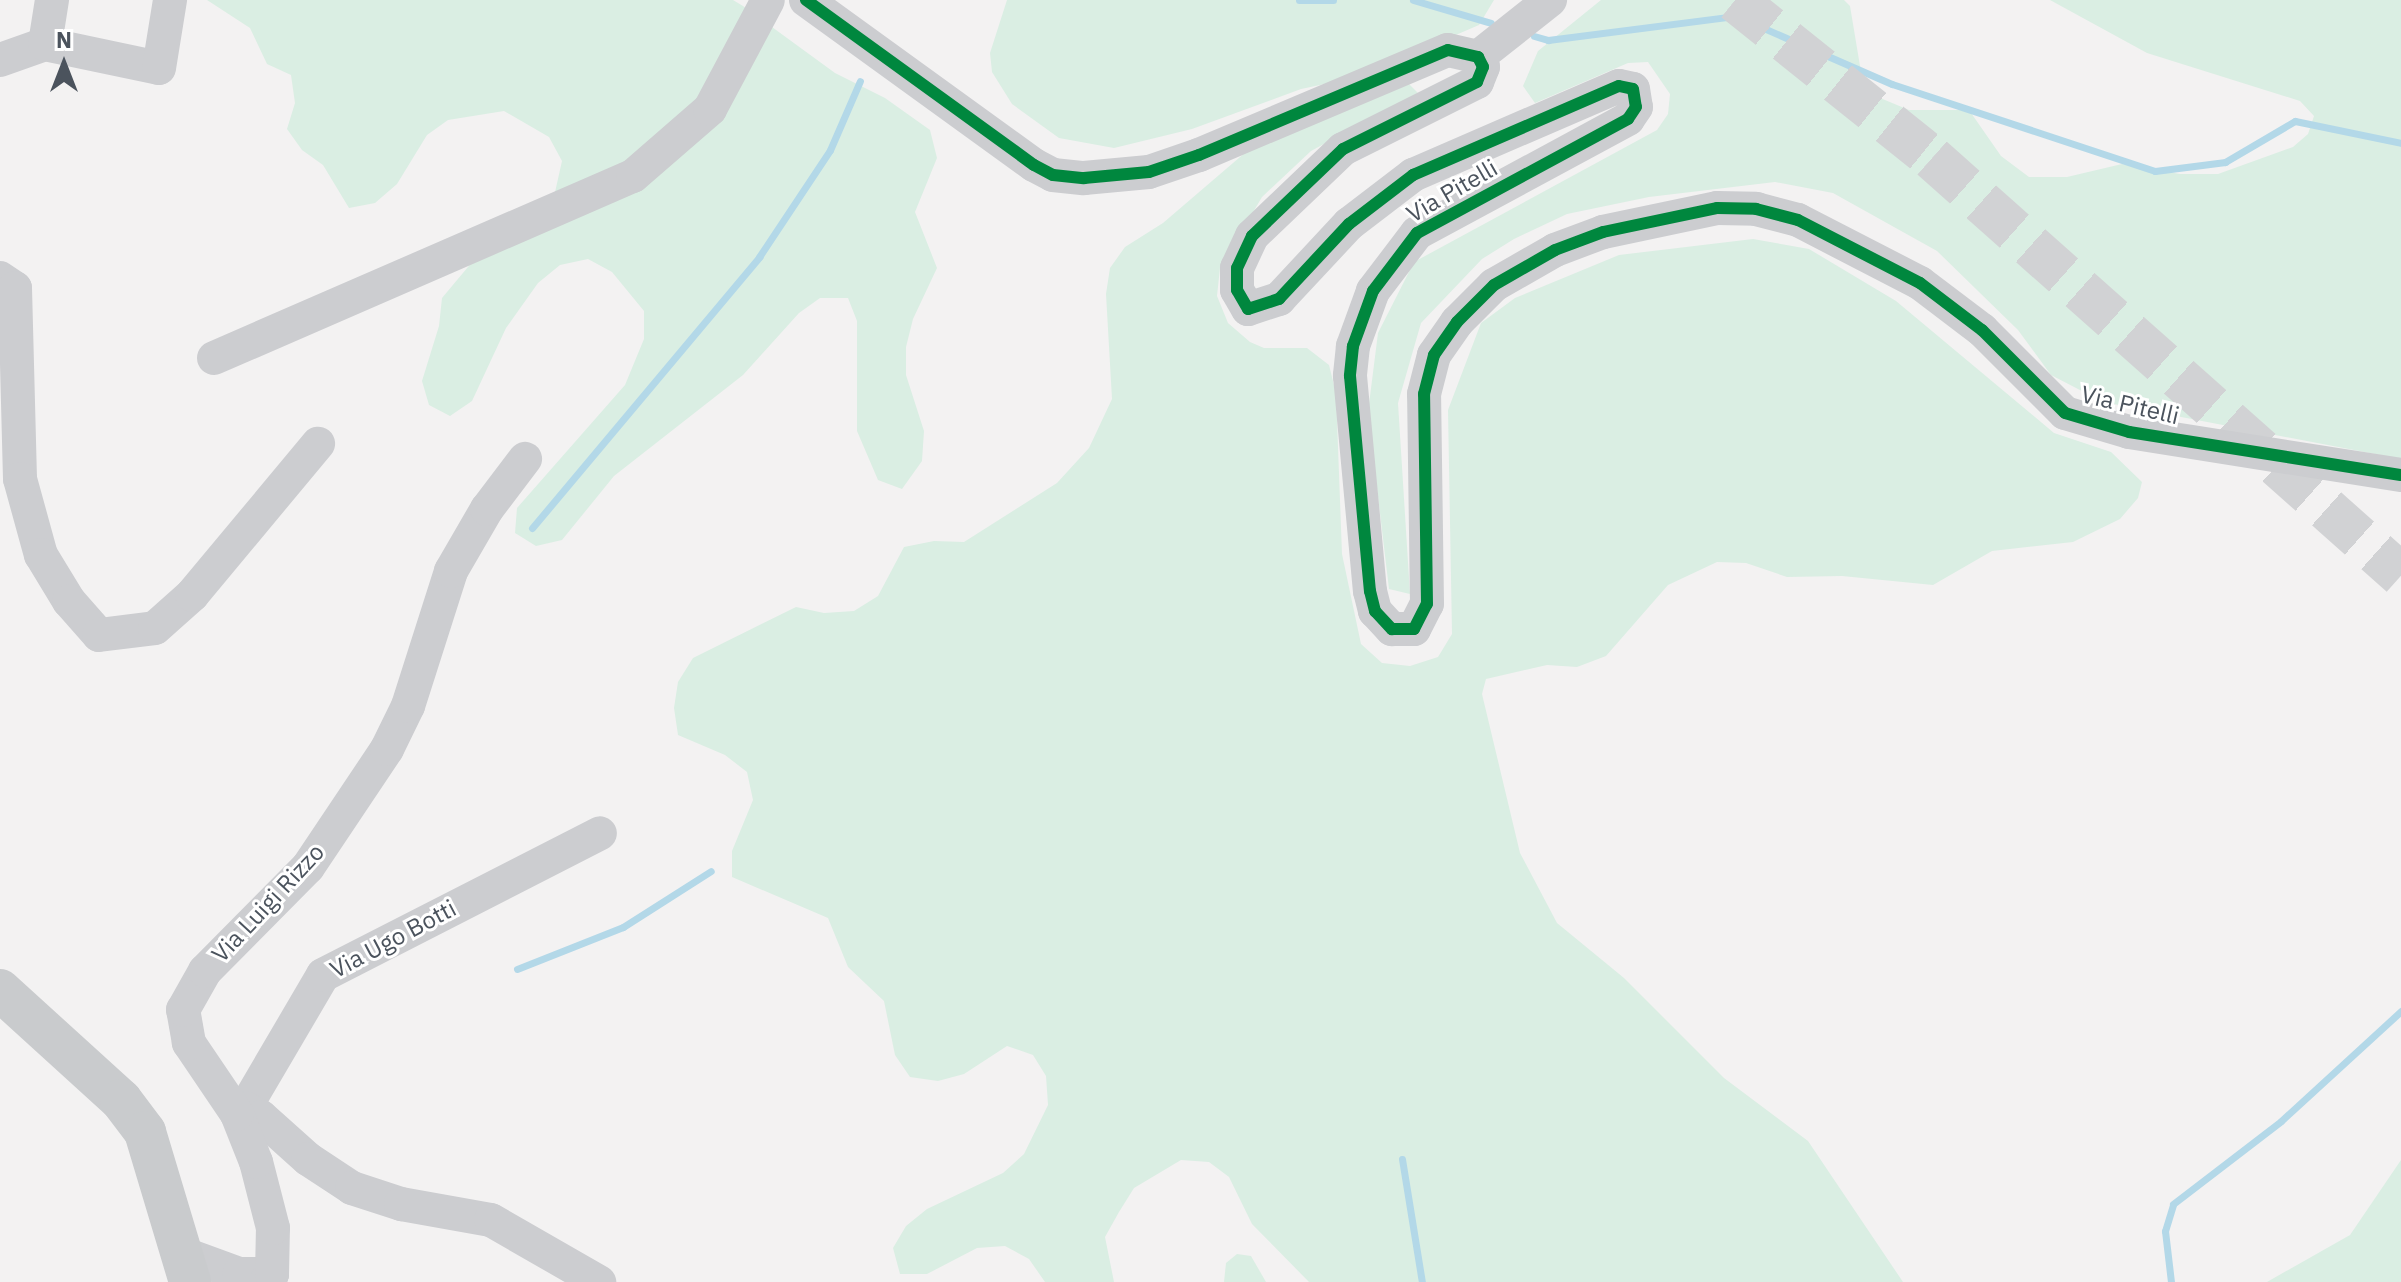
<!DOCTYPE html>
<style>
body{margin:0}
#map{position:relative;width:2401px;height:1282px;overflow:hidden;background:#f3f2f2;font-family:"IBM Plex Sans",sans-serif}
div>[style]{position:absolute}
.green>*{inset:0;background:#daeee3}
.stream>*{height:7px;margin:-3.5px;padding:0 3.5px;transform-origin:3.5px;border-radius:3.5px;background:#b3d8e8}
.highway-tunnel>*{height:44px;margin-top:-22px;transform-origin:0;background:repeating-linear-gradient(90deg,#d1d2d4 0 44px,transparent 0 66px)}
.minor>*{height:34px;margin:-17px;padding:0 17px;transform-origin:17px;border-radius:17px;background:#cccdd0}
.major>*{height:42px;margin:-21px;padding:0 21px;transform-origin:21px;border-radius:21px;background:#c9cbcd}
.cycleway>*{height:12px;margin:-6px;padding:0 6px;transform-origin:6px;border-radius:6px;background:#00873e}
span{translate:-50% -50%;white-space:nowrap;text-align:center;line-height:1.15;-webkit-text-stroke:6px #fff;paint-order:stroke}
.street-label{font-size:24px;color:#4b535d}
.north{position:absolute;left:24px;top:24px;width:80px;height:80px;-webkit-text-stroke:6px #fff;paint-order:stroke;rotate:0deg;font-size:22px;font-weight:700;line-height:32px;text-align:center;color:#4b535d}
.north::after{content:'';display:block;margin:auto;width:28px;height:36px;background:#4b535d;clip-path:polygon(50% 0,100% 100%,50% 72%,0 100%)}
</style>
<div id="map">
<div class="green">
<i style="clip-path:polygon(207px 0,733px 0,743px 6px,835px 73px,885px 98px,930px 130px,937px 158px,915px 212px,937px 268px,913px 319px,906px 347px,906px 375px,924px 431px,922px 461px,902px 489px,878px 480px,857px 431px,857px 321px,848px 298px,820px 298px,799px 313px,743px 375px,614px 476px,562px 540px,536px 546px,515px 533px,517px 508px,625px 385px,644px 339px,644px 311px,612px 272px,588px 259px,560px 265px,538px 283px,506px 328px,472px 401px,450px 416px,429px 405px,422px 381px,439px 326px,442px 298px,478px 255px,551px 210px,562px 161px,549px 137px,504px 111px,448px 120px,427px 135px,397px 184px,375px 203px,349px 208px,323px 165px,302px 150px,287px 129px,295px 103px,291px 75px,267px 64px,250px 28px)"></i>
<i style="clip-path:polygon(1007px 0,1494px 0,1479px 25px,1358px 77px,1301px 89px,1192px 129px,1114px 148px,1059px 138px,1012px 104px,992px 72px,990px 53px)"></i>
<i style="clip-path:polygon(1601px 0,1844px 0,1850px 6px,1862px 78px,1873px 95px,1909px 110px,1969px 110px,2001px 156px,2029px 177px,2067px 177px,2122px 164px,2180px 174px,2218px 174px,2293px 147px,2308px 134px,2314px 116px,2300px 101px,2147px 53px,2050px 0,2401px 0,2401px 459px,2103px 402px,2051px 375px,2018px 330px,1937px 251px,1833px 193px,1775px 182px,1649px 197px,1567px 214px,1514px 239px,1482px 259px,1421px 323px,1398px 403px,1410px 594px,1389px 589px,1368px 412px,1378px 333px,1414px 262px,1657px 130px,1668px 114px,1670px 94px,1648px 62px,1628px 63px,1535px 103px,1523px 86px,1538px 51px)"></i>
<i style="clip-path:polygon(1409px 84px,1418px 93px,1311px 151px,1262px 197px,1220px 268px,1217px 296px,1228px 323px,1250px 342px,1264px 348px,1307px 348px,1329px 365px,1336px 393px,1342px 554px,1361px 644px,1382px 663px,1410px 666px,1438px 657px,1452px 634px,1448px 410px,1481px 323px,1515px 298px,1619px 255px,1753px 239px,1809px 249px,1896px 301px,2054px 433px,2111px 452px,2142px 482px,2138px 498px,2120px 519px,2073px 542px,1992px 551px,1933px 585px,1842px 576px,1787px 577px,1746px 563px,1717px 562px,1668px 585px,1606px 656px,1577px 667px,1547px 665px,1486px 679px,1482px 694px,1520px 853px,1557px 923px,1624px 978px,1724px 1078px,1808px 1141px,1903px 1282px,1309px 1282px,1252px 1224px,1229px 1177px,1209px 1162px,1181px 1160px,1134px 1188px,1119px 1212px,1105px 1237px,1114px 1282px,1045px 1282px,1029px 1259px,1005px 1246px,977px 1248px,927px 1274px,900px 1274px,893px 1248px,906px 1226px,927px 1209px,1003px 1173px,1024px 1154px,1048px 1105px,1046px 1076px,1033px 1055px,1007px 1046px,964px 1074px,938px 1081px,910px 1077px,895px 1055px,884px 1001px,848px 967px,828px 918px,732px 877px,732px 851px,753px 800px,747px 772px,725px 755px,678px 735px,674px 708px,678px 682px,693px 658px,796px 607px,824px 613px,854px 611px,878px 596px,904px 547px,934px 541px,964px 542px,1057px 483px,1089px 448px,1112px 399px,1106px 294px,1110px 268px,1125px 247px,1163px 223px,1247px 151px)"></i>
<i style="clip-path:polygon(2401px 1160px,2401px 1282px,2267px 1282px,2350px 1235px)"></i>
<i style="clip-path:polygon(1237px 1254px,1251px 1256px,1266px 1282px,1224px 1282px,1226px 1263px)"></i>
</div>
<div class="stream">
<i style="left:1299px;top:0;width:34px"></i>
<i style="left:1413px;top:0;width:81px;rotate:16.4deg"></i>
<i style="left:1534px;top:36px;width:15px;rotate:16deg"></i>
<i style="left:1548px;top:40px;width:190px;rotate:-7.3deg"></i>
<i style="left:1736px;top:16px;width:170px;rotate:23.6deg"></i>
<i style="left:1892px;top:84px;width:277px;rotate:18.3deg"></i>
<i style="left:2155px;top:171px;width:71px;rotate:-7.3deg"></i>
<i style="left:2225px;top:162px;width:81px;rotate:-30.4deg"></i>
<i style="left:2295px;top:121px;width:108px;rotate:11.7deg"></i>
<i style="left:532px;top:528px;width:354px;rotate:-50deg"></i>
<i style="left:759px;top:257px;width:128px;rotate:-56.4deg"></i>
<i style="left:830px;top:150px;width:75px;rotate:-66.5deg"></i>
<i style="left:517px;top:969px;width:114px;rotate:-21.6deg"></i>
<i style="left:623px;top:927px;width:104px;rotate:-32.5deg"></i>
<i style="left:1402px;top:1159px;width:125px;rotate:80.8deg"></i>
<i style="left:2171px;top:1282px;width:51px;rotate:-96.7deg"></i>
<i style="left:2165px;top:1231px;width:28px;rotate:-73deg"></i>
<i style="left:2173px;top:1204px;width:136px;rotate:-37.5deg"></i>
<i style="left:2281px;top:1121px;width:163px;rotate:-42.5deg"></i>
</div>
<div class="highway-tunnel">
<i style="left:1735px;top:0;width:253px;rotate:38.7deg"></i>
<i style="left:1932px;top:158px;width:628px;rotate:41.64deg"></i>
</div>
<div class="minor">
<i style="left:806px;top:0;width:281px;rotate:35.9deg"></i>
<i style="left:1034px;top:165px;width:21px;rotate:28deg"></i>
<i style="left:1053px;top:175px;width:31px;rotate:6deg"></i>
<i style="left:1084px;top:178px;width:65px;rotate:-5.3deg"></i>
<i style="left:1149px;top:172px;width:53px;rotate:-18.8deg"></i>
<i style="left:1199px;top:155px;width:270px;rotate:-22.9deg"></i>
<i style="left:1448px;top:50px;width:31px;rotate:13deg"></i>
<i style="left:1478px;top:57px;width:11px;rotate:63deg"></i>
<i style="left:1483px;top:67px;width:16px;rotate:112deg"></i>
<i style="left:1477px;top:82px;width:150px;rotate:153.4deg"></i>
<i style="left:1343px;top:149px;width:126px;rotate:136.3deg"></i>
<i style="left:1252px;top:236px;width:35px;rotate:115deg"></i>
<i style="left:1237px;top:268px;width:22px;rotate:90deg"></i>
<i style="left:1237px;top:290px;width:22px;rotate:60deg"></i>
<i style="left:1248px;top:309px;width:33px;rotate:-18deg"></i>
<i style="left:1279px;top:299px;width:103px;rotate:-47deg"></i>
<i style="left:1349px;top:224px;width:81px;rotate:-37.4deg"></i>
<i style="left:1413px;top:175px;width:224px;rotate:-23.4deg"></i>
<i style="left:1619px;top:86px;width:14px;rotate:12deg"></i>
<i style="left:1633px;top:89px;width:18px;rotate:81deg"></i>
<i style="left:1636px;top:107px;width:14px;rotate:124deg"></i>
<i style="left:1628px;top:119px;width:240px;rotate:151.6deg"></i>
<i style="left:1417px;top:233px;width:73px;rotate:127.2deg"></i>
<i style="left:1373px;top:291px;width:59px;rotate:110deg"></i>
<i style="left:1353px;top:346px;width:30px;rotate:96deg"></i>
<i style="left:1350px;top:376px;width:216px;rotate:84.7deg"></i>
<i style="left:1370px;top:591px;width:21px;rotate:76deg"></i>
<i style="left:1375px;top:611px;width:25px;rotate:47deg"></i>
<i style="left:1392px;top:629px;width:22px"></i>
<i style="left:1414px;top:629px;width:28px;rotate:-63deg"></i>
<i style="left:1427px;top:604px;width:210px;rotate:-90.8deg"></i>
<i style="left:1424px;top:394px;width:40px;rotate:-75.6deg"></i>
<i style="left:1434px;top:355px;width:40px;rotate:-55.1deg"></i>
<i style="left:1457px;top:322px;width:52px;rotate:-45deg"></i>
<i style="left:1494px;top:285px;width:70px;rotate:-29.8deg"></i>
<i style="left:1555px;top:250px;width:51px;rotate:-20.6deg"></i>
<i style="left:1603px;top:232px;width:116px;rotate:-11.9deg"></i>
<i style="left:1717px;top:208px;width:39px;rotate:1deg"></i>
<i style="left:1756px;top:209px;width:43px;rotate:14.7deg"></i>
<i style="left:1798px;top:220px;width:137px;rotate:27.3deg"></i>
<i style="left:1920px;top:283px;width:78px;rotate:37.2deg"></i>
<i style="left:1982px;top:330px;width:117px;rotate:45deg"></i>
<i style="left:2065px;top:413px;width:67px;rotate:16.5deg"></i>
<i style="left:2129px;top:432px;width:275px;rotate:9deg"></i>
<i style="left:45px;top:44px;width:116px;rotate:11.9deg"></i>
<i style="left:159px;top:68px;width:69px;rotate:-80.8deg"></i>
<i style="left:1478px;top:57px;width:92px;rotate:-38.4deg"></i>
<i style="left:0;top:60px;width:48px;rotate:-19.6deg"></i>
<i style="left:45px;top:44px;width:45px;rotate:-81deg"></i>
<i style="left:0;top:278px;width:18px;rotate:34deg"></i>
<i style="left:15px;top:288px;width:191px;rotate:88.5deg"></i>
<i style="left:20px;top:479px;width:79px;rotate:74.6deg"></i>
<i style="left:41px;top:555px;width:54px;rotate:58.7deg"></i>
<i style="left:69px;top:601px;width:45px;rotate:48.6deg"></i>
<i style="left:99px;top:635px;width:56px;rotate:-7.1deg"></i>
<i style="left:155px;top:628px;width:50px;rotate:-41.7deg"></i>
<i style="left:192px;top:595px;width:197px;rotate:-50.2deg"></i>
<i style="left:214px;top:358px;width:457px;rotate:-23.5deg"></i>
<i style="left:633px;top:176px;width:102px;rotate:-41deg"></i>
<i style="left:710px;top:109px;width:123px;rotate:-62deg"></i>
<i style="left:245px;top:1108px;width:154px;rotate:-59.6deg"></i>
<i style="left:323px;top:975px;width:311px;rotate:-27.1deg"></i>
<i style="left:237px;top:1114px;width:10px;rotate:-37deg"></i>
<i style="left:245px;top:1108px;width:18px;rotate:29deg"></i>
<i style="left:261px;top:1117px;width:63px;rotate:41.8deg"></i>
<i style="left:308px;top:1159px;width:53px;rotate:33.4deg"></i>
<i style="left:352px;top:1188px;width:52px;rotate:18.1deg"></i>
<i style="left:401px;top:1204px;width:91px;rotate:10.1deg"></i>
<i style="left:491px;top:1220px;width:125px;rotate:29.9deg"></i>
<i style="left:179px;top:1252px;width:64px;rotate:20.1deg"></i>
<i style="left:239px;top:1274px;width:33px"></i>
<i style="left:266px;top:1282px;width:10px;rotate:-53deg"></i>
<i style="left:272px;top:1274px;width:46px;rotate:-88.8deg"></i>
<i style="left:273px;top:1228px;width:68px;rotate:-104.4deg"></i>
<i style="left:256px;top:1162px;width:52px;rotate:-111.6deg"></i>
<i style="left:237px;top:1114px;width:86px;rotate:-124.1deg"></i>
<i style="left:189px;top:1043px;width:34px;rotate:-100deg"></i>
<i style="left:183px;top:1010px;width:45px;rotate:-60.6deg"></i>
<i style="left:205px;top:971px;width:146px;rotate:-45.3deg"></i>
<i style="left:308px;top:867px;width:142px;rotate:-56.2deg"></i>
<i style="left:387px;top:749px;width:48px;rotate:-64deg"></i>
<i style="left:408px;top:706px;width:142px;rotate:-72.3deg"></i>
<i style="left:451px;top:571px;width:72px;rotate:-59.9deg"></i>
<i style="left:487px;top:509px;width:63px;rotate:-52.8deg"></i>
</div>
<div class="major">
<i style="left:0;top:990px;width:164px;rotate:42.3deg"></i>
<i style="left:121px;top:1100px;width:40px;rotate:53deg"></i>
<i style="left:145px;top:1132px;width:157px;rotate:73.3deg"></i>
</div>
<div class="cycleway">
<i style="left:806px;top:0;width:281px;rotate:35.9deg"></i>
<i style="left:1034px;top:165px;width:21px;rotate:28deg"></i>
<i style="left:1053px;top:175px;width:31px;rotate:6deg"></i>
<i style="left:1084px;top:178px;width:65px;rotate:-5.3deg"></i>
<i style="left:1149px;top:172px;width:53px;rotate:-18.8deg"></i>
<i style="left:1199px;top:155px;width:270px;rotate:-22.9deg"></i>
<i style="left:1448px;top:50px;width:31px;rotate:13deg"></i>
<i style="left:1478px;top:57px;width:11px;rotate:63deg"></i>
<i style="left:1483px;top:67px;width:16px;rotate:112deg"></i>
<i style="left:1477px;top:82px;width:150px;rotate:153.4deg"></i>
<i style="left:1343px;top:149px;width:126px;rotate:136.3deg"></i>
<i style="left:1252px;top:236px;width:35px;rotate:115deg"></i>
<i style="left:1237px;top:268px;width:22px;rotate:90deg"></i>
<i style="left:1237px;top:290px;width:22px;rotate:60deg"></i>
<i style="left:1248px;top:309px;width:33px;rotate:-18deg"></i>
<i style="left:1279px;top:299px;width:103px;rotate:-47deg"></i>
<i style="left:1349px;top:224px;width:81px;rotate:-37.4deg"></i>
<i style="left:1413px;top:175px;width:224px;rotate:-23.4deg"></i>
<i style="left:1619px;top:86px;width:14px;rotate:12deg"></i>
<i style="left:1633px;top:89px;width:18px;rotate:81deg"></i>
<i style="left:1636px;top:107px;width:14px;rotate:124deg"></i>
<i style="left:1628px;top:119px;width:240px;rotate:151.6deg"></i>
<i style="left:1417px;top:233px;width:73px;rotate:127.2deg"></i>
<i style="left:1373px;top:291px;width:59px;rotate:110deg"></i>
<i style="left:1353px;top:346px;width:30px;rotate:96deg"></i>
<i style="left:1350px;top:376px;width:216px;rotate:84.7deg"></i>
<i style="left:1370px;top:591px;width:21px;rotate:76deg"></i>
<i style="left:1375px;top:611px;width:25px;rotate:47deg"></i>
<i style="left:1392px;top:629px;width:22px"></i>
<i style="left:1414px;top:629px;width:28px;rotate:-63deg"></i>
<i style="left:1427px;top:604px;width:210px;rotate:-90.8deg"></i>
<i style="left:1424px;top:394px;width:40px;rotate:-75.6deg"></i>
<i style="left:1434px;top:355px;width:40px;rotate:-55.1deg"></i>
<i style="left:1457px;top:322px;width:52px;rotate:-45deg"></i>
<i style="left:1494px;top:285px;width:70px;rotate:-29.8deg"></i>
<i style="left:1555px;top:250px;width:51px;rotate:-20.6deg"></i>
<i style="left:1603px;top:232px;width:116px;rotate:-11.9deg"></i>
<i style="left:1717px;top:208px;width:39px;rotate:1deg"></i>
<i style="left:1756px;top:209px;width:43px;rotate:14.7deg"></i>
<i style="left:1798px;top:220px;width:137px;rotate:27.3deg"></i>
<i style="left:1920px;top:283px;width:78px;rotate:37.2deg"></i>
<i style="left:1982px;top:330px;width:117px;rotate:45deg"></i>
<i style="left:2065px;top:413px;width:67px;rotate:16.5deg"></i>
<i style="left:2129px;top:432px;width:275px;rotate:9deg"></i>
</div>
<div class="street-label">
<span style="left:1452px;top:191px;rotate:-30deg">Via Pitelli</span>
<span style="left:2130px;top:405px;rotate:13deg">Via Pitelli</span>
<span style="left:268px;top:903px;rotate:-47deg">Via Luigi Rizzo</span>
<span style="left:393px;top:939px;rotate:-28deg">Via Ugo Botti</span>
</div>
<div class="north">N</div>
</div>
